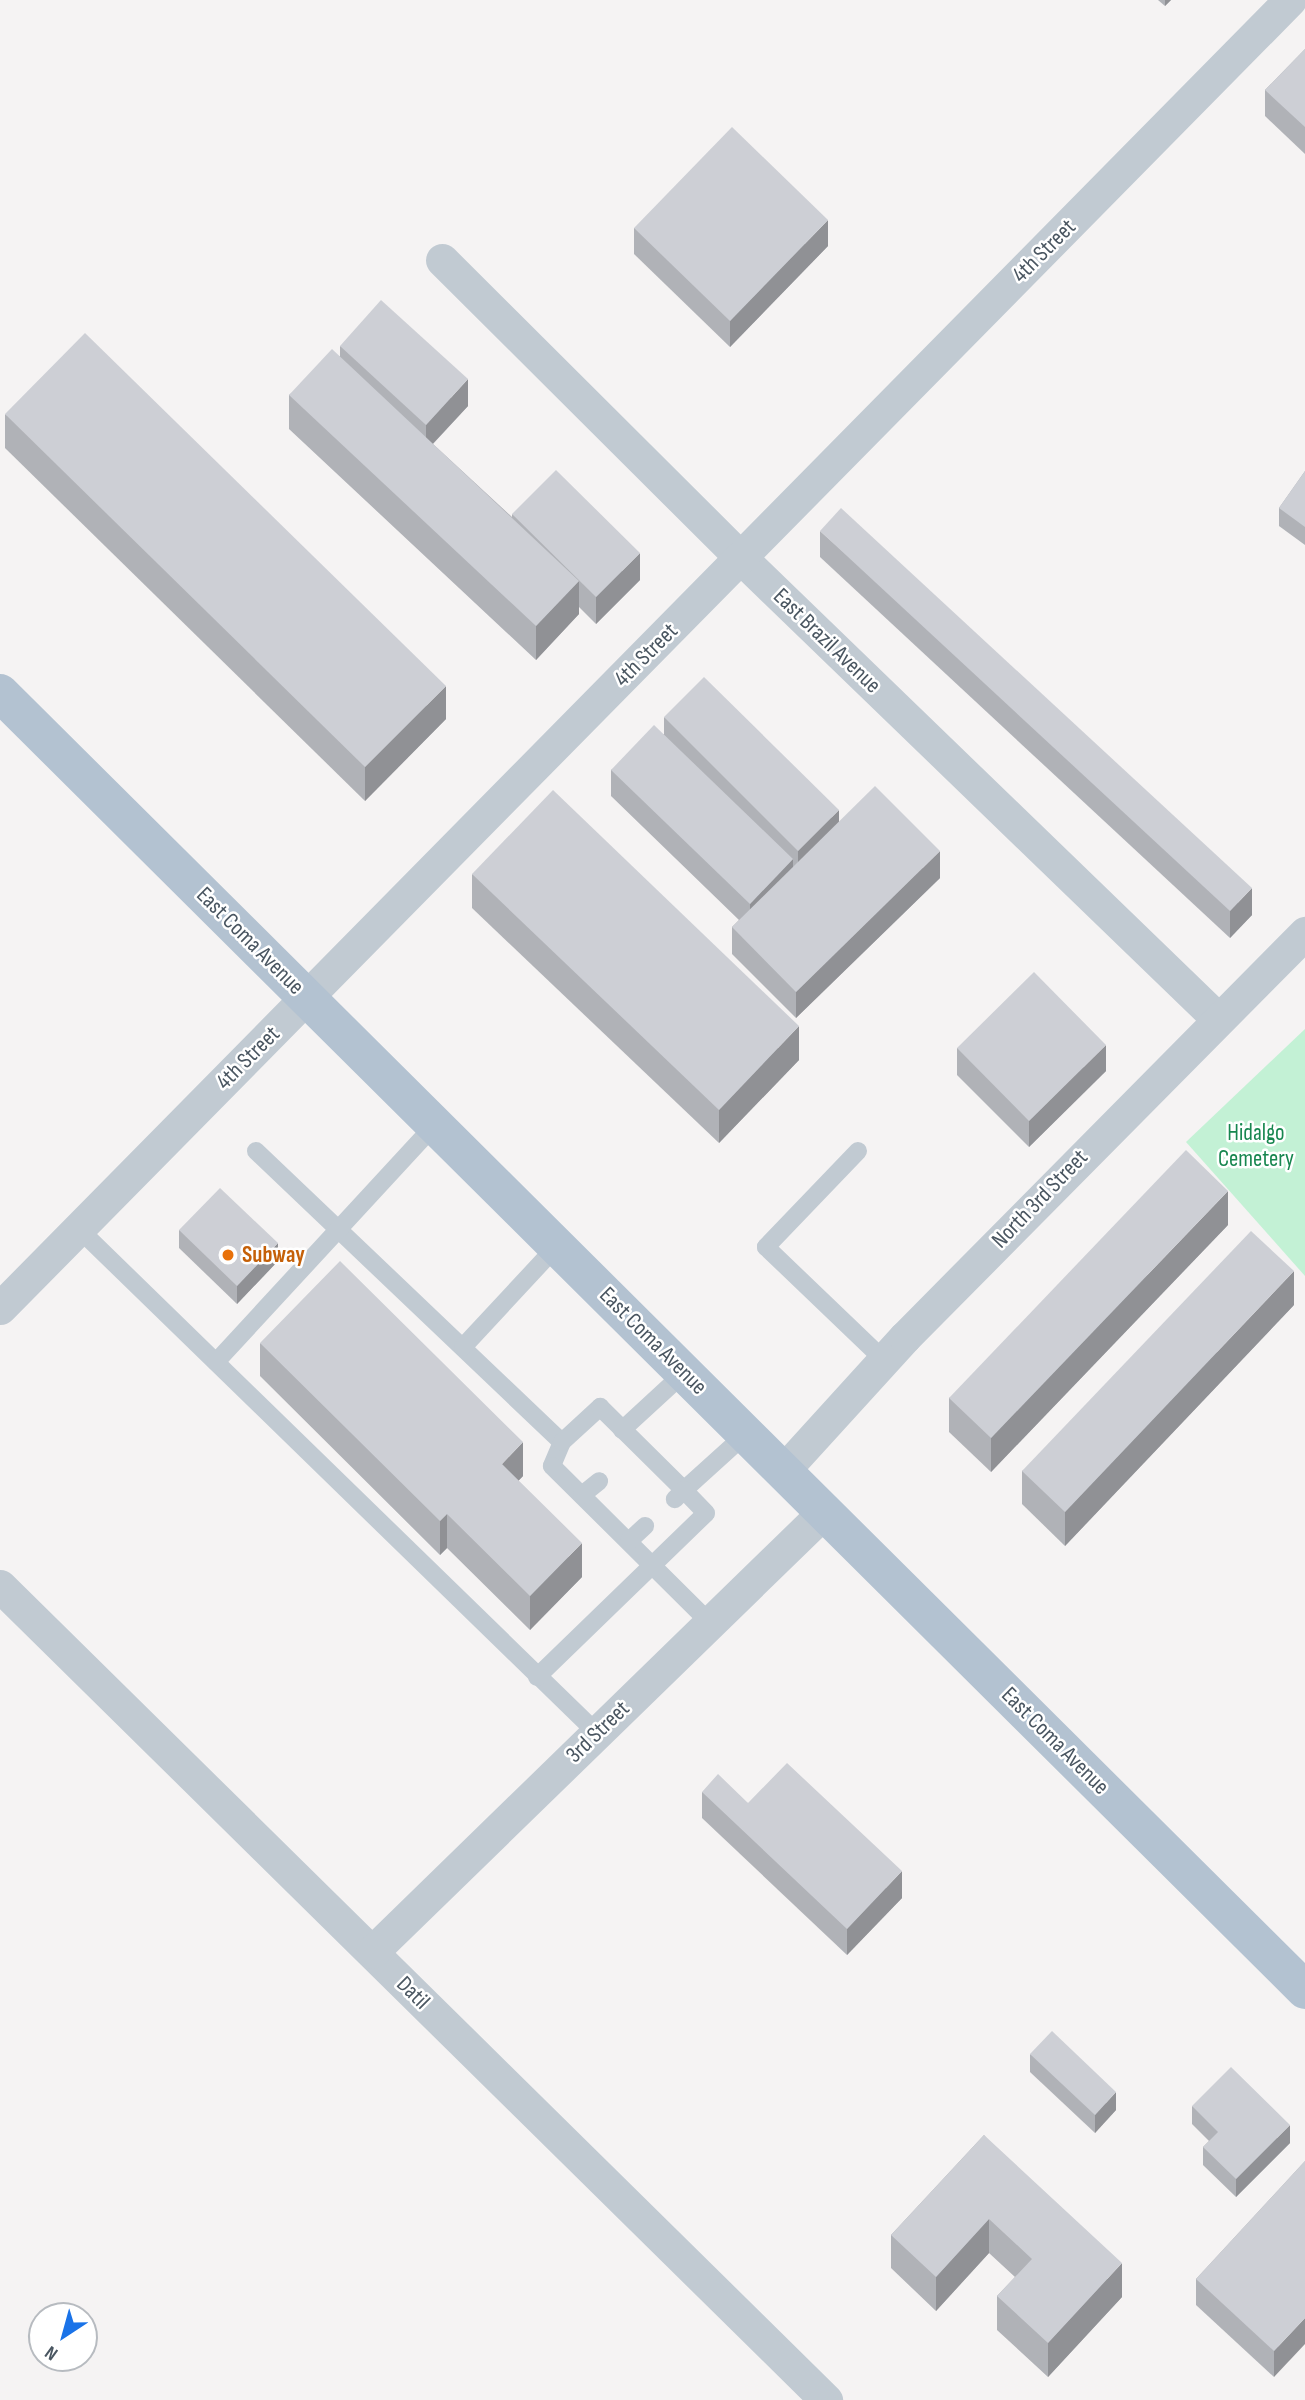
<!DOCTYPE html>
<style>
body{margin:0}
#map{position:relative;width:1305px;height:2400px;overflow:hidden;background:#f5f3f3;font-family:"Sofia Sans Condensed",sans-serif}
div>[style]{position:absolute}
.green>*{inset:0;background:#c3f1d5}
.lane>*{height:18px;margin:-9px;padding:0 9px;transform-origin:9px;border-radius:9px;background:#c1cad2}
.street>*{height:33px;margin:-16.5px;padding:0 16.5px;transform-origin:16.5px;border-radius:16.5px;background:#c1cad2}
.primary>*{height:38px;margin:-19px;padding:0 19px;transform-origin:19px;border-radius:19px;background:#b3c2d1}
.wall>*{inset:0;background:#b0b2b7}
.shaded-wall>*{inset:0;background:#909195}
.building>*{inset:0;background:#cdcfd5}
.dots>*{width:19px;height:19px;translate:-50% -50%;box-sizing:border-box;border:4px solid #fff;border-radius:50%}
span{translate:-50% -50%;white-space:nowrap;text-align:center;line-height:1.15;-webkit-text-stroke:5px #fff;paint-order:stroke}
.street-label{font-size:23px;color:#4a5661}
.park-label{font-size:23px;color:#17864f}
.food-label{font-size:23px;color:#c56008;font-weight:700}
.left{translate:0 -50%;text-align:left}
.north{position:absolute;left:28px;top:2302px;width:70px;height:70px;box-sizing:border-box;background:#fff;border:2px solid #b7bbc0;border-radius:50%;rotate:216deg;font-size:19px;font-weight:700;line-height:28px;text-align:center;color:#4a5661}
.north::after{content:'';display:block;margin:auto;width:24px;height:32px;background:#1a73e8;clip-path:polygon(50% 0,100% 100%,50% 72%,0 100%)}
</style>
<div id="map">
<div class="green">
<i style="clip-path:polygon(1305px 1029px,1305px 1276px,1186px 1142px)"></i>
</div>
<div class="lane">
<i style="left:256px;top:1151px;width:422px;rotate:43.6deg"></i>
<i style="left:562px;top:1442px;width:26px;rotate:113deg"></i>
<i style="left:552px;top:1466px;width:223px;rotate:44.8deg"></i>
<i style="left:858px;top:1151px;width:133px;rotate:133.8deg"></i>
<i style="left:766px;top:1247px;width:163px;rotate:43.8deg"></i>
<i style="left:79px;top:1229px;width:723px;rotate:44.22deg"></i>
<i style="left:463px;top:1347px;width:138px;rotate:-47.1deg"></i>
<i style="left:216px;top:1362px;width:323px;rotate:-47.3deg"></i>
<i style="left:622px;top:1430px;width:84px;rotate:-42.6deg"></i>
<i style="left:562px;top:1442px;width:52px;rotate:-42.6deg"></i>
<i style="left:600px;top:1407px;width:118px;rotate:44.7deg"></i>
<i style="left:684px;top:1490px;width:84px;rotate:-42.1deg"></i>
<i style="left:582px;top:1495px;width:22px;rotate:-39deg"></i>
<i style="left:629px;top:1541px;width:22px;rotate:-43deg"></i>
<i style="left:537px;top:1677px;width:235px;rotate:-44.1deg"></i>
<i style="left:706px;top:1513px;width:32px;rotate:-134deg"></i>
<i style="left:684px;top:1490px;width:13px;rotate:135deg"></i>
</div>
<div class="street">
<i style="left:442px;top:260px;width:422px;rotate:44.9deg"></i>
<i style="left:741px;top:558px;width:662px;rotate:44.02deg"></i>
<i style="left:0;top:1308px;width:1837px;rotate:-45.4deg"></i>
<i style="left:783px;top:1471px;width:181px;rotate:-47.7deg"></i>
<i style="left:905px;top:1337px;width:569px;rotate:-45.29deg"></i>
<i style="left:0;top:1586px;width:1160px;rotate:44.58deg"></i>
<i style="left:372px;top:1952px;width:631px;rotate:-44.23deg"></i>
</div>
<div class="primary">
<i style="left:0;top:693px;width:1840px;rotate:44.82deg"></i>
</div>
<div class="wall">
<i style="clip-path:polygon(1158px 0,1171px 0,1165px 6px)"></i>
<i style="clip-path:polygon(1305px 49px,1305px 154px,1265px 116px,1265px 90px)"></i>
<i style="clip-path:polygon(634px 228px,828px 246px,730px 347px,634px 254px)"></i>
<i style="clip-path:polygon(340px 346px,468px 406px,433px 444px,512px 517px,512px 514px,640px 580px,596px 624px,579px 607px,579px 614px,536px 660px,289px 429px,289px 395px,340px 356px)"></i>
<i style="clip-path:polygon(5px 414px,446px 719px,365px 801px,5px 448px)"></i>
<i style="clip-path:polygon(1305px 471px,1305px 545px,1279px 526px,1279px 508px)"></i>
<i style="clip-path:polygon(820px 531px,1252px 915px,1230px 938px,820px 557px)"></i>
<i style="clip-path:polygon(664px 717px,839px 822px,940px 878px,796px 1018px,732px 954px,732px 927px,739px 920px,611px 796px,611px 770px,664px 734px)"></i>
<i style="clip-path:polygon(472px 874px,799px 1060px,719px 1143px,472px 908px)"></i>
<i style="clip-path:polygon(957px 1048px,1106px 1071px,1029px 1147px,957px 1075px)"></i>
<i style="clip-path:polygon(1228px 1225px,991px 1472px,949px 1432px,949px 1398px)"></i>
<i style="clip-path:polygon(179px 1230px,278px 1261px,237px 1304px,179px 1248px)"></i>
<i style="clip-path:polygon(1294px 1305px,1065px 1546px,1022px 1504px,1022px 1471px)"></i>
<i style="clip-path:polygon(260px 1343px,523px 1476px,518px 1481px,582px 1577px,530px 1630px,447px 1548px,440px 1555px,260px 1376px)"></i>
<i style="clip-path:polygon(702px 1792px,748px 1803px,902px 1898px,847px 1955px,702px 1818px)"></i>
<i style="clip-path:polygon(1030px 2054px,1116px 2110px,1095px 2133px,1030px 2072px)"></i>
<i style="clip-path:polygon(1192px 2106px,1290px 2143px,1236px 2197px,1203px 2165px,1203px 2147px,1209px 2141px,1192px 2124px)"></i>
<i style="clip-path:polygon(984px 2135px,1122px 2297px,1048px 2377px,997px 2330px,997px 2296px,1015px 2277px,989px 2253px,936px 2311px,891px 2268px,891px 2235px)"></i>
<i style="clip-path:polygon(1305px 2161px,1274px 2377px,1196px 2305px,1196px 2279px)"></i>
</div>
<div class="shaded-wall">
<i style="clip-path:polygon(1165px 0,1171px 0,1165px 6px)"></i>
<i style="clip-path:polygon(828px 220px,828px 246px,730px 347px,730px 321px)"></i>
<i style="clip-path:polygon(468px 379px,468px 406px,426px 451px,426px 425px)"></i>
<i style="clip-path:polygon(640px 553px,640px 580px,596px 624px,596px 597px)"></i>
<i style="clip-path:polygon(579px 581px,579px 614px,536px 660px,536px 626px)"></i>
<i style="clip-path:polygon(446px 686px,446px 719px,365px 801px,365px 767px)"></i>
<i style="clip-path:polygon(839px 810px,839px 837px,798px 877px,798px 851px)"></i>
<i style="clip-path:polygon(940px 851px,940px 878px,796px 1018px,796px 992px)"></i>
<i style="clip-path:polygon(793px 859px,793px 886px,750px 930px,750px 904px)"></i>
<i style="clip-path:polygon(1252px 888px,1252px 915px,1230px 938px,1230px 911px)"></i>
<i style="clip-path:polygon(799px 1026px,799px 1060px,719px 1143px,719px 1110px)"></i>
<i style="clip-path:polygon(1106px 1045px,1106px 1071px,1029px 1147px,1029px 1121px)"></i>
<i style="clip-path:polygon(1228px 1191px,1228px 1225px,991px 1472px,991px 1438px)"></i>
<i style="clip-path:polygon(278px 1243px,278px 1261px,237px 1304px,237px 1286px)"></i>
<i style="clip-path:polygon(1294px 1271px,1294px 1305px,1065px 1546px,1065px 1512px)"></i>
<i style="clip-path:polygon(523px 1442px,523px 1476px,502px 1498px,502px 1464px)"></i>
<i style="clip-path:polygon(447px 1514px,447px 1548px,440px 1555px,440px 1521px)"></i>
<i style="clip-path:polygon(582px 1543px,582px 1577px,530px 1630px,530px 1596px)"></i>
<i style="clip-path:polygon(902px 1871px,902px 1898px,847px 1955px,847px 1929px)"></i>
<i style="clip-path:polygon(1116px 2092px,1116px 2110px,1095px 2133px,1095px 2115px)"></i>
<i style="clip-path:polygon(1290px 2125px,1290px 2143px,1236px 2197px,1236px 2179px)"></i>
<i style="clip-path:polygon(989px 2219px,989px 2253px,936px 2311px,936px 2277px)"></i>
<i style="clip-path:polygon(1122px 2263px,1122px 2297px,1048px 2377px,1048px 2343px)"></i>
<i style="clip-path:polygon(1305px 2318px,1305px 2344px,1274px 2377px,1274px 2351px)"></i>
</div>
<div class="building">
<i style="clip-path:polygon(1305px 49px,1305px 127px,1265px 90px)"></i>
<i style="clip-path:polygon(732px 127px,828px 220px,730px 321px,634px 228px)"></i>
<i style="clip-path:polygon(381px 300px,468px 379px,426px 425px,340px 346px)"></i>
<i style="clip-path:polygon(85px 333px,446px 686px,365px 767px,5px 414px)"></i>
<i style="clip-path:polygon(332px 349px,579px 581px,536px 626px,289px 395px)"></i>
<i style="clip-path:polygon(556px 470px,640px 553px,596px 597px,512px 514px)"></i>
<i style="clip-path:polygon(1305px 471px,1305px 527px,1279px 508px)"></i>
<i style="clip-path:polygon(841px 508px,1252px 888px,1230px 911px,820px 531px)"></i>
<i style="clip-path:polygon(704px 677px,839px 810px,798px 851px,664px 717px)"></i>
<i style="clip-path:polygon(654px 725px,793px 859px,750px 904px,611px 770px)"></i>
<i style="clip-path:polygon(875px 786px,940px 851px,796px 992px,732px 927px)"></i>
<i style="clip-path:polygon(553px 790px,799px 1026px,719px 1110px,472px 874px)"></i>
<i style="clip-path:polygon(1034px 972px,1106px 1045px,1029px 1121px,957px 1048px)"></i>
<i style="clip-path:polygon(1186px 1150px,1228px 1191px,991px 1438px,949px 1398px)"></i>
<i style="clip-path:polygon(220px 1188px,278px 1243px,237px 1286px,179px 1230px)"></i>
<i style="clip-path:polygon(1251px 1231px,1294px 1271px,1065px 1512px,1022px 1471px)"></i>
<i style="clip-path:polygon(340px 1261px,523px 1442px,502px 1464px,582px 1543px,530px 1596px,447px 1514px,440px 1521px,260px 1343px)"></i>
<i style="clip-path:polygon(787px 1763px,902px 1871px,847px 1929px,702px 1792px,718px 1774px,748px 1803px)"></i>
<i style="clip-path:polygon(1052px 2031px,1116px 2092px,1095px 2115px,1030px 2054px)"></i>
<i style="clip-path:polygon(1231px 2067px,1290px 2125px,1236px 2179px,1203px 2147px,1218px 2132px,1192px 2106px)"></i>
<i style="clip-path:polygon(984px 2135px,1122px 2263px,1048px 2343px,997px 2296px,1032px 2259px,989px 2219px,936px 2277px,891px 2235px)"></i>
<i style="clip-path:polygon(1305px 2161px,1305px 2318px,1274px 2351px,1196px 2279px)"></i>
</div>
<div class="dots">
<i style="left:228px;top:1255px;background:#e8710a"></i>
</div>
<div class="street-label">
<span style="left:1044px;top:251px;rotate:-45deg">4th Street</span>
<span style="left:827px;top:641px;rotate:44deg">East Brazil Avenue</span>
<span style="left:646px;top:655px;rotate:-45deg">4th Street</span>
<span style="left:250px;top:941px;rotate:45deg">East Coma Avenue</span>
<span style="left:248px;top:1058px;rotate:-45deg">4th Street</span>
<span style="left:1040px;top:1199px;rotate:-46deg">North 3rd Street</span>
<span style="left:653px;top:1341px;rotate:45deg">East Coma Avenue</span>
<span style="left:598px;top:1732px;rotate:-44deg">3rd Street</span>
<span style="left:1055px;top:1741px;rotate:45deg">East Coma Avenue</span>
<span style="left:413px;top:1993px;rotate:45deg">Datil</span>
</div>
<div class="park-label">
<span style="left:1256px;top:1146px">Hidalgo<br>Cemetery</span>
</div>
<div class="food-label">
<span class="left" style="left:242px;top:1255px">Subway</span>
</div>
<div class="north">N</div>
</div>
